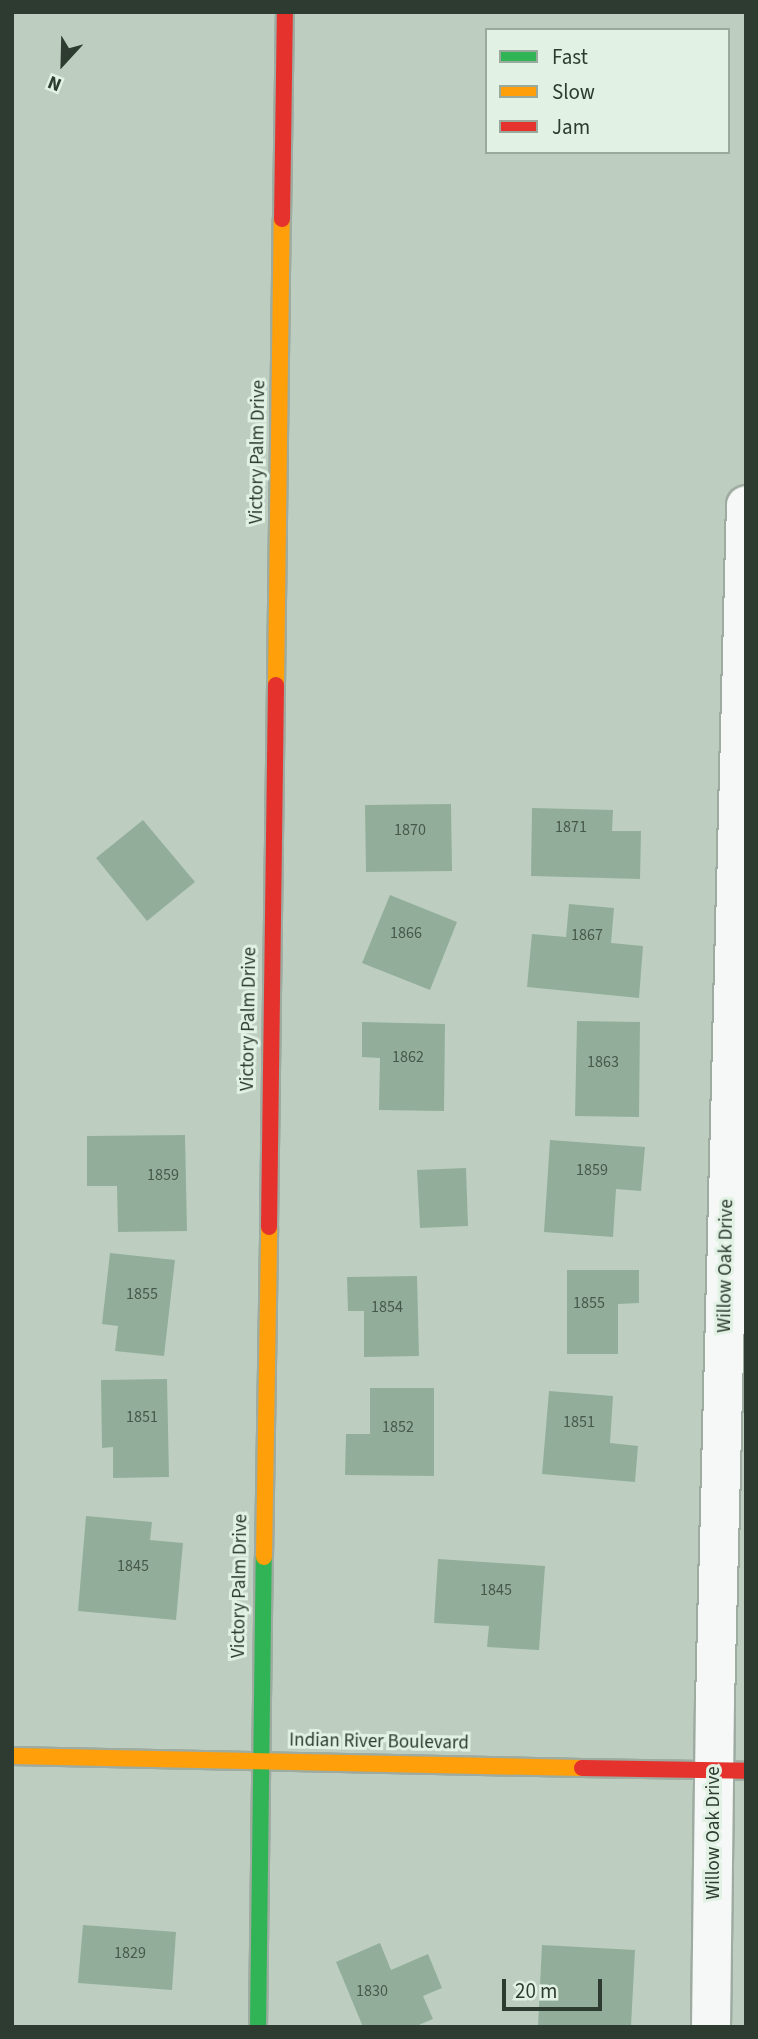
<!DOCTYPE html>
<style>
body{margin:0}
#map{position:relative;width:758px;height:2039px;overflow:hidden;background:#bdcec0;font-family:"Source Sans 3",sans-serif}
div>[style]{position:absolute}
.building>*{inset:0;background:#92ae9a}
.roads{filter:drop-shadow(2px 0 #9eaba1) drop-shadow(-2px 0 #9eaba1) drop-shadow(0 2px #9eaba1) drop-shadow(0 -2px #9eaba1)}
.street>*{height:38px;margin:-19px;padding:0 19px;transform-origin:19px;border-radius:19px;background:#f5f8f6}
.fast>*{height:16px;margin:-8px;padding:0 8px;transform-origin:8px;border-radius:8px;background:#30b455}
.slow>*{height:16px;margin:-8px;padding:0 8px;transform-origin:8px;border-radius:8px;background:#ff9f0a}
.jam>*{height:16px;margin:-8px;padding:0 8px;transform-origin:8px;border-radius:8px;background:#e5322d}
span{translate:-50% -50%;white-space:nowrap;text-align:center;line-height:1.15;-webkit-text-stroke:6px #e1f2e4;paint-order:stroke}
.number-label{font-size:16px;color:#47584a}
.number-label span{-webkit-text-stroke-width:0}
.street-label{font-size:19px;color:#2e3b30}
.frame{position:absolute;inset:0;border:14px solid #2e3b30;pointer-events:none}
.legend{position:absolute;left:485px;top:28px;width:245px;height:126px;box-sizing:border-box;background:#e1f2e4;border:2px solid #99a99c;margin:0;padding:9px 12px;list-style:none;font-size:21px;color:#2e3b30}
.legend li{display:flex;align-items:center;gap:14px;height:35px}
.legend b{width:35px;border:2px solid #99a99c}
.north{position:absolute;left:28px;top:28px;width:70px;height:70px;-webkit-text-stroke:5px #e1f2e4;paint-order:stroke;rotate:202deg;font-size:19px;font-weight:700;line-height:28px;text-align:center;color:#2e3b30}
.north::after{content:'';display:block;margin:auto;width:24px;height:32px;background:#2e3b30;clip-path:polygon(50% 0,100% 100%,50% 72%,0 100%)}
.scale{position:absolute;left:502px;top:1979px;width:100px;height:32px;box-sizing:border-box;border:4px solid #2e3b30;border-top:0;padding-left:9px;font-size:21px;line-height:24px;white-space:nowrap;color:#2e3b30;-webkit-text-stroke:5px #e1f2e4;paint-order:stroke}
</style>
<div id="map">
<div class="building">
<i style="clip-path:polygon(451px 804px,452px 871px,366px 872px,365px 805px)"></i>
<i style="clip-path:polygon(532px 808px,613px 810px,612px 831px,641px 831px,640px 879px,531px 876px)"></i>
<i style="clip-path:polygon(143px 820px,195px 882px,147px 921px,96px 858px)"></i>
<i style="clip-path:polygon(390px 895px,457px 922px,430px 990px,362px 963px)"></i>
<i style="clip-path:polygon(569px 904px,614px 908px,611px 943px,643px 946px,639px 998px,527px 987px,532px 934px,566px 937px)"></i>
<i style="clip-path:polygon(577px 1021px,640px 1022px,639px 1117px,575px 1116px)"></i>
<i style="clip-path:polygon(362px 1022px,445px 1024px,444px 1111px,379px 1110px,380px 1058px,362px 1057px)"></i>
<i style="clip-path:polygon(185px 1135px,187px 1231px,118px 1232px,117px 1186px,87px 1186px,87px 1136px)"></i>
<i style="clip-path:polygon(550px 1140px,645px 1147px,641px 1191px,616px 1189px,613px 1237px,544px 1232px)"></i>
<i style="clip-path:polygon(466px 1168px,468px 1226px,420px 1228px,417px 1170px)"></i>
<i style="clip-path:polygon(110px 1253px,175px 1260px,164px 1356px,115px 1351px,118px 1326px,102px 1324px)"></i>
<i style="clip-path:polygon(567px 1270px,639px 1270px,639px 1303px,618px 1304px,618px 1354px,567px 1354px)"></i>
<i style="clip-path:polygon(417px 1276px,419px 1356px,364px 1357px,364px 1311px,348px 1311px,347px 1277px)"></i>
<i style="clip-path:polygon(167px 1379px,169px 1477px,113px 1478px,113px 1447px,102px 1448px,101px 1380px)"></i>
<i style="clip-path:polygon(370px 1388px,434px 1388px,434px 1476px,345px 1475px,346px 1434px,370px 1434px)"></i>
<i style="clip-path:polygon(549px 1391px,613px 1396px,610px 1443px,638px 1446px,635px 1482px,542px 1474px)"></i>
<i style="clip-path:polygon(86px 1516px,152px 1522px,150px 1540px,183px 1543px,176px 1620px,78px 1611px)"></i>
<i style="clip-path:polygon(438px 1559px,545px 1566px,539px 1650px,487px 1647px,489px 1626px,434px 1623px)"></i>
<i style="clip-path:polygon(83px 1925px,176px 1932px,172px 1990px,78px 1983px)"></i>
<i style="clip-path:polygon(380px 1943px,391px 1970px,428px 1954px,442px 1988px,423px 1996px,433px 2019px,414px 2027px,363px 2027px,336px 1962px)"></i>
<i style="clip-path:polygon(542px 1945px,635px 1950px,631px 2027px,538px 2027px)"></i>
</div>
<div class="roads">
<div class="street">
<i style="left:711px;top:2027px;width:325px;rotate:-89.3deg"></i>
<i style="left:715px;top:1702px;width:1197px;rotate:-88.52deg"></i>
</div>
<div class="fast">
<i style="left:258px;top:2027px;width:470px;rotate:-89.3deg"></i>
</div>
<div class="slow">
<i style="left:276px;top:685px;width:466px;rotate:-89.3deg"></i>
<i style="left:264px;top:1557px;width:330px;rotate:-89.1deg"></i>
<i style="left:12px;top:1756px;width:570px;rotate:1.21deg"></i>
</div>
<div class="jam">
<i style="left:282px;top:219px;width:207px;rotate:-89.2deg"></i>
<i style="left:269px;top:1227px;width:542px;rotate:-89.26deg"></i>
<i style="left:582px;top:1768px;width:164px;rotate:1deg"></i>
</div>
</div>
<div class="number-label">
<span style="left:571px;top:827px">1871</span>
<span style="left:410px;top:830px">1870</span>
<span style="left:406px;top:933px">1866</span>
<span style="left:587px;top:935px">1867</span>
<span style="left:408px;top:1057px">1862</span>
<span style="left:603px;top:1062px">1863</span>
<span style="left:592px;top:1170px">1859</span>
<span style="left:163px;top:1175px">1859</span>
<span style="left:142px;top:1294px">1855</span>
<span style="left:589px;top:1303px">1855</span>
<span style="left:387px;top:1307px">1854</span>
<span style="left:142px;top:1417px">1851</span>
<span style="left:579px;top:1422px">1851</span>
<span style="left:398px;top:1427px">1852</span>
<span style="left:133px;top:1566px">1845</span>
<span style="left:496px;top:1590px">1845</span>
<span style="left:130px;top:1953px">1829</span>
<span style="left:372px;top:1991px">1830</span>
</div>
<div class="street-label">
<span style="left:258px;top:452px;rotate:-89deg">Victory Palm Drive</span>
<span style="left:249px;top:1019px;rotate:-89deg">Victory Palm Drive</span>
<span style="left:726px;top:1266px;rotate:-89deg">Willow Oak Drive</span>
<span style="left:240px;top:1586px;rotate:-89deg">Victory Palm Drive</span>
<span style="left:379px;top:1742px;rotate:1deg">Indian River Boulevard</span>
<span style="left:714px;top:1833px;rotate:-90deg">Willow Oak Drive</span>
</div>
<div class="frame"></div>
<ul class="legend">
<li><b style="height:9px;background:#30b455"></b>Fast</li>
<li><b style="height:9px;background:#ff9f0a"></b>Slow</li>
<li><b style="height:9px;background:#e5322d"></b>Jam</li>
</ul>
<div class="north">N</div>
<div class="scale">20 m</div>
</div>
